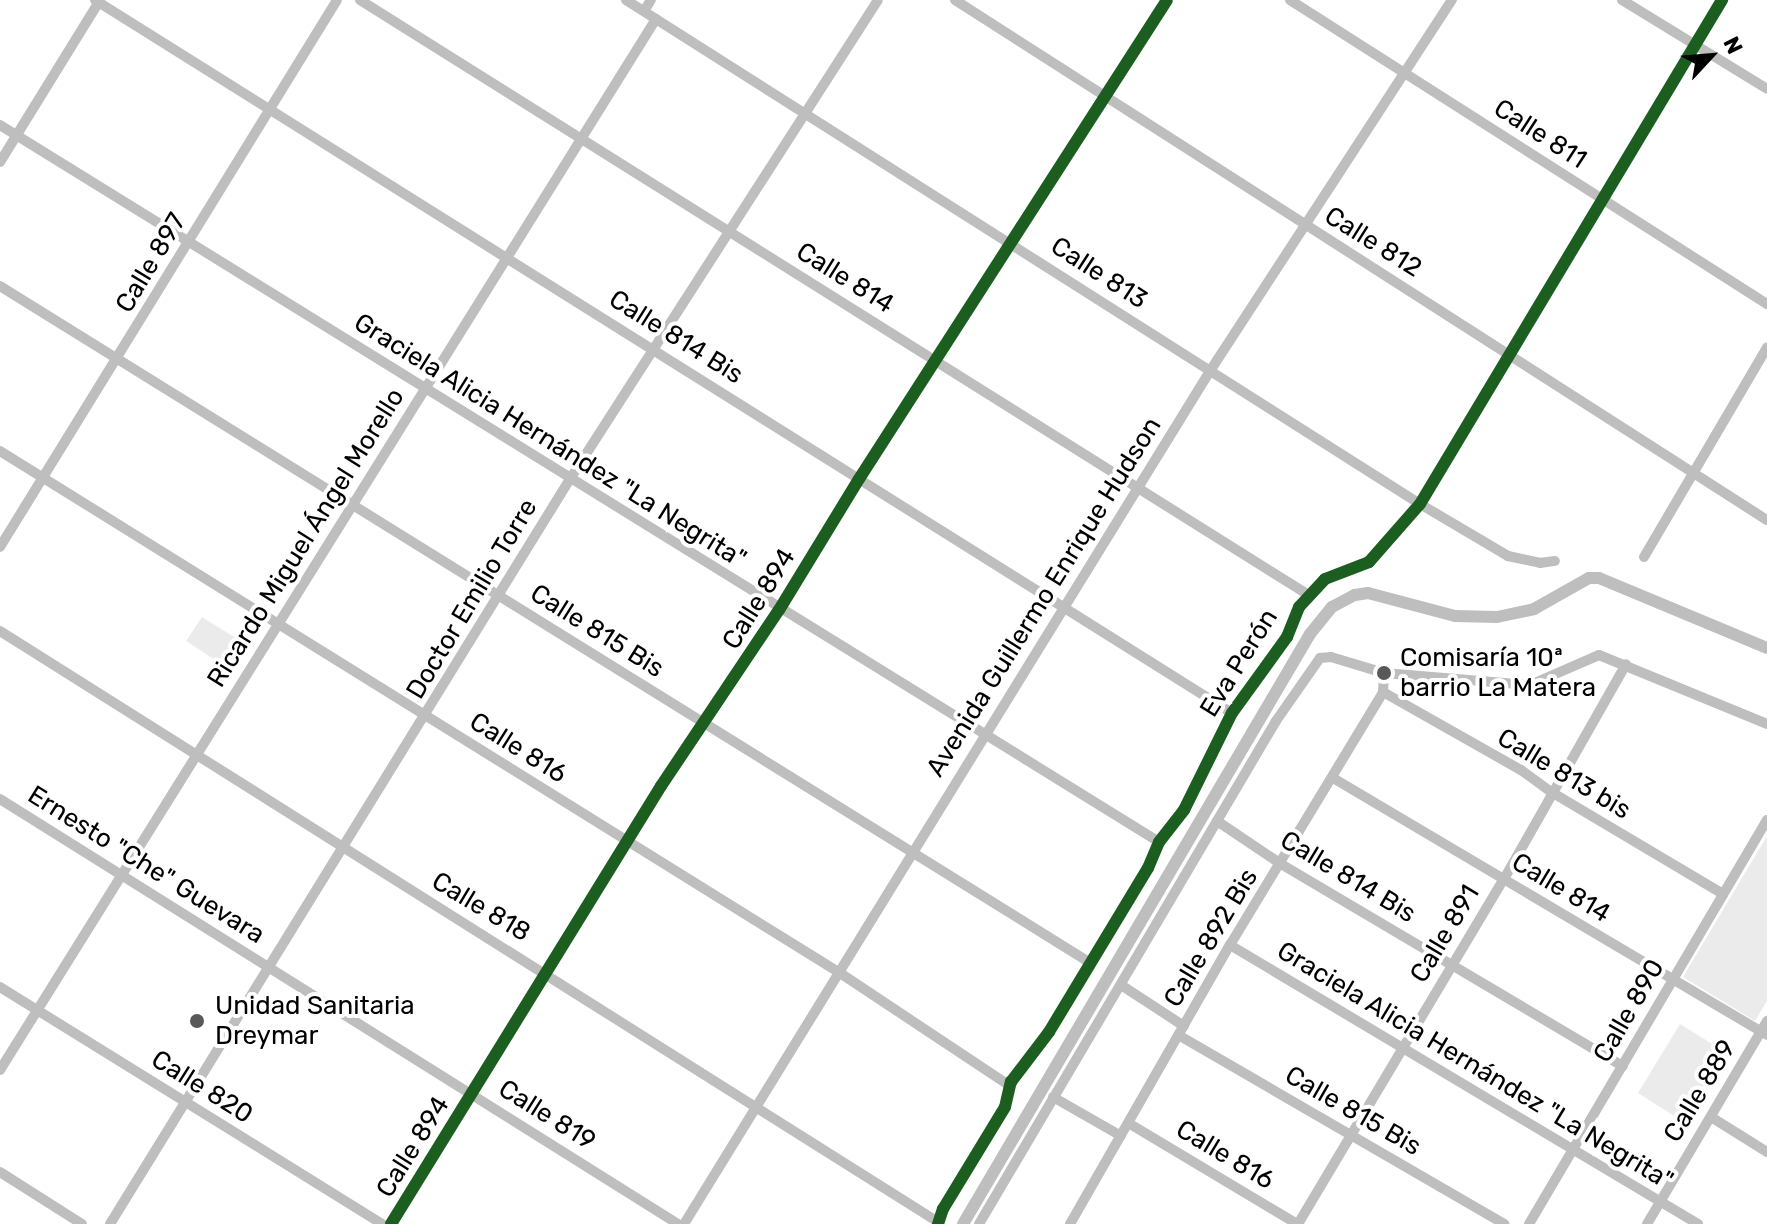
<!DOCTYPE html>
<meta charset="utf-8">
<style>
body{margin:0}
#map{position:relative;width:1767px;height:1224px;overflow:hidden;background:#fff;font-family:Rubik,sans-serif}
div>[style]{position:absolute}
.green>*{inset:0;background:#ebebeb}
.canal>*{height:12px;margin:-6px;padding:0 6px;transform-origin:6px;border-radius:6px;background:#bebebe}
.street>*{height:10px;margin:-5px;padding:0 5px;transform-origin:5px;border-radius:5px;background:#bebebe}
.cycleway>*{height:12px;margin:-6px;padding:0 6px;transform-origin:6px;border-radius:6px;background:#1b5e20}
.dots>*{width:22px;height:22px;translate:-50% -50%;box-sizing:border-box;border:4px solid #fff;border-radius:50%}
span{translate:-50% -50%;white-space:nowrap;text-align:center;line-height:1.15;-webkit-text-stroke:8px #fff;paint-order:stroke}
.street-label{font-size:26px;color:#000}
.poi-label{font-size:26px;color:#000}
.left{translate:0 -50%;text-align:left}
.north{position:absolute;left:1671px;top:16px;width:80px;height:80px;-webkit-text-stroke:6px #fff;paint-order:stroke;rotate:64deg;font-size:22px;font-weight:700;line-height:32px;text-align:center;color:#000}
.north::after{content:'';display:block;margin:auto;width:28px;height:36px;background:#000;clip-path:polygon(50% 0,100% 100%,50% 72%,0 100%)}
</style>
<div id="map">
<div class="green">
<i style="clip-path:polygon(202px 617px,242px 642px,226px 667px,186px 641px)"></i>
<i style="clip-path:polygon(1767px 836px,1767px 1001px,1755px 1021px,1683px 977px)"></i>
<i style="clip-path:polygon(1680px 1024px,1725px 1052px,1682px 1121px,1638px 1093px)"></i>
</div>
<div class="canal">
<i style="left:963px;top:1224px;width:684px;rotate:-59.54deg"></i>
<i style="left:1310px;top:634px;width:35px;rotate:-51deg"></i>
<i style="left:1332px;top:607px;width:26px;rotate:-28deg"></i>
<i style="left:1355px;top:595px;width:13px;rotate:-9deg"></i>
<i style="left:1368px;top:593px;width:90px;rotate:14.8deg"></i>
<i style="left:1455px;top:616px;width:42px;rotate:1.4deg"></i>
<i style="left:1497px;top:617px;width:38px;rotate:-12deg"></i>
<i style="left:1534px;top:609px;width:63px;rotate:-29.4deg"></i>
<i style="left:1589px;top:578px;width:10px"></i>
<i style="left:1599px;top:578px;width:182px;rotate:22.6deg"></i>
</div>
<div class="street">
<i style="left:95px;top:0;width:1342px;rotate:32.09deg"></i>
<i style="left:360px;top:0;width:1118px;rotate:32.1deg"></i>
<i style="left:626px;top:0;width:940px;rotate:32.41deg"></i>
<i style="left:1420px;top:504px;width:102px;rotate:30.6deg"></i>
<i style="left:1508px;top:556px;width:33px;rotate:12deg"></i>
<i style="left:1540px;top:563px;width:15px;rotate:-8deg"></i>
<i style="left:955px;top:0;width:964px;rotate:32.64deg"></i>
<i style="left:1290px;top:0;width:566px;rotate:32.51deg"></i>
<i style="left:1622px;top:0;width:170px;rotate:31.5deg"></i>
<i style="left:644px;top:11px;width:13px;rotate:-58deg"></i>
<i style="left:0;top:125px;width:1363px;rotate:31.74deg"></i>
<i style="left:0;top:162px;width:190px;rotate:-58.3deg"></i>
<i style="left:0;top:286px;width:1282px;rotate:31.83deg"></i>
<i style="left:0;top:451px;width:989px;rotate:31.86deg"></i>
<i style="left:840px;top:973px;width:204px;rotate:33.6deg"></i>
<i style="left:0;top:547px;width:642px;rotate:-58.36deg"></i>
<i style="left:1644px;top:557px;width:243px;rotate:-59.6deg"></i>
<i style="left:0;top:631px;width:1109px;rotate:32.21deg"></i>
<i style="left:1383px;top:692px;width:159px;rotate:29.5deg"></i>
<i style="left:1521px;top:770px;width:39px;rotate:36deg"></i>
<i style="left:1553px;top:793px;width:198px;rotate:30.7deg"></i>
<i style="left:1333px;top:778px;width:504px;rotate:30.63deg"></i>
<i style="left:0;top:799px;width:800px;rotate:32.08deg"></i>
<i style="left:1217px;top:821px;width:77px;rotate:33.9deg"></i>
<i style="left:1281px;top:864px;width:397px;rotate:30.6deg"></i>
<i style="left:1230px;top:945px;width:545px;rotate:30.8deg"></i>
<i style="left:1121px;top:985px;width:75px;rotate:33.1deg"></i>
<i style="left:0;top:987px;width:450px;rotate:31.8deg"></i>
<i style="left:1180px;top:1036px;width:375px;rotate:30.1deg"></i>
<i style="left:0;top:1070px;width:1239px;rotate:-58.03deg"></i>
<i style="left:1053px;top:1097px;width:78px;rotate:29.8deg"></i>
<i style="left:1711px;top:1117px;width:66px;rotate:32deg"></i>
<i style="left:1130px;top:1124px;width:195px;rotate:30.9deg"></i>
<i style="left:0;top:1172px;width:97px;rotate:32.4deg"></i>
<i style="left:110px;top:1224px;width:876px;rotate:-58.31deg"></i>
<i style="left:570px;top:479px;width:569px;rotate:-57.26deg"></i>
<i style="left:391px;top:1224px;width:515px;rotate:-58.35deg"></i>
<i style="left:661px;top:786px;width:212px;rotate:-56.2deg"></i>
<i style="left:779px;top:610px;width:153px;rotate:-58.6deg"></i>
<i style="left:859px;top:479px;width:569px;rotate:-57.26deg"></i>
<i style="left:684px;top:1224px;width:1002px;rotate:-58.34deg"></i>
<i style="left:1210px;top:371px;width:443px;rotate:-56.9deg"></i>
<i style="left:938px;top:1224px;width:16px;rotate:-72deg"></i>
<i style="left:943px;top:1209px;width:119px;rotate:-58.7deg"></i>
<i style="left:1005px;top:1107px;width:26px;rotate:-77deg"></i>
<i style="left:1011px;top:1082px;width:63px;rotate:-52.8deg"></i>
<i style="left:1049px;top:1032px;width:192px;rotate:-58.9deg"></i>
<i style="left:1148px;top:868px;width:28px;rotate:-67deg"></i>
<i style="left:1159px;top:842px;width:41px;rotate:-52deg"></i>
<i style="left:1184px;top:810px;width:108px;rotate:-63.7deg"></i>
<i style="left:1232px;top:713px;width:94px;rotate:-54.1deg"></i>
<i style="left:1287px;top:637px;width:32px;rotate:-68deg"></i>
<i style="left:1299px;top:607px;width:38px;rotate:-47deg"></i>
<i style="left:1325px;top:579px;width:47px;rotate:-21.1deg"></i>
<i style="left:1369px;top:562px;width:77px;rotate:-48.7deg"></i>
<i style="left:1420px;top:504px;width:588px;rotate:-59.07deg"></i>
<i style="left:979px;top:1224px;width:584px;rotate:-59.44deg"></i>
<i style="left:1276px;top:721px;width:77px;rotate:-55.1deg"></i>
<i style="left:1320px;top:658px;width:11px;rotate:-5deg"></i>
<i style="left:1331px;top:657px;width:55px;rotate:16.8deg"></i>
<i style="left:1384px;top:673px;width:146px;rotate:4.7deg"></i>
<i style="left:1530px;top:685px;width:75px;rotate:-23.5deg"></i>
<i style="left:1599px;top:655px;width:182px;rotate:22.3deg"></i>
<i style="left:1070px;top:1224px;width:322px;rotate:-60.2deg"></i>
<i style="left:1230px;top:945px;width:296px;rotate:-58.8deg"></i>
<i style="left:1383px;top:692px;width:19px;rotate:-87deg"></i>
<i style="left:1298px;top:1224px;width:402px;rotate:-59.2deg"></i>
<i style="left:1504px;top:879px;width:247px;rotate:-60.4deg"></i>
<i style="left:1529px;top:1224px;width:469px;rotate:-59.5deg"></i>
<i style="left:1647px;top:1224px;width:236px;rotate:-59.4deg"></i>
</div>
<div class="cycleway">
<i style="left:391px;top:1224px;width:515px;rotate:-58.35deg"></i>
<i style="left:661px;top:786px;width:212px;rotate:-56.2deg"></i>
<i style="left:779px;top:610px;width:153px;rotate:-58.6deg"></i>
<i style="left:859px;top:479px;width:569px;rotate:-57.26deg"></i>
<i style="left:938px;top:1224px;width:16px;rotate:-72deg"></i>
<i style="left:943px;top:1209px;width:119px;rotate:-58.7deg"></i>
<i style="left:1005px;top:1107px;width:26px;rotate:-77deg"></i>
<i style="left:1011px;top:1082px;width:63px;rotate:-52.8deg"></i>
<i style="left:1049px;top:1032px;width:192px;rotate:-58.9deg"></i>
<i style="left:1148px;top:868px;width:28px;rotate:-67deg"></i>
<i style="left:1159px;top:842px;width:41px;rotate:-52deg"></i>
<i style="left:1184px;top:810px;width:108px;rotate:-63.7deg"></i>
<i style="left:1232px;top:713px;width:94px;rotate:-54.1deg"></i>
<i style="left:1287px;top:637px;width:32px;rotate:-68deg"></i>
<i style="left:1299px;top:607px;width:38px;rotate:-47deg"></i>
<i style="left:1325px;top:579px;width:47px;rotate:-21.1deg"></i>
<i style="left:1369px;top:562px;width:77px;rotate:-48.7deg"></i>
<i style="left:1420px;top:504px;width:588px;rotate:-59.07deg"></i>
</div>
<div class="dots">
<i style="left:1384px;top:673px;background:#595959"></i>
<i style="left:197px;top:1021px;background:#595959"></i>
</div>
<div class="street-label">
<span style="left:1540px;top:134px;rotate:33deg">Calle 811</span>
<span style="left:1373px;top:242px;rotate:32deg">Calle 812</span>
<span style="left:151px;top:263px;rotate:-59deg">Calle 897</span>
<span style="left:1099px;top:273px;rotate:33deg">Calle 813</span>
<span style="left:845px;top:278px;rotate:32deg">Calle 814</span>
<span style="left:676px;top:337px;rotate:32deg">Calle 814 Bis</span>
<span style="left:550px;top:441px;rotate:32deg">Graciela Alicia Hernández "La Negrita"</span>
<span style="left:306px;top:538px;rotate:-58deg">Ricardo Miguel Ángel Morello</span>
<span style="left:1044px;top:597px;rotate:-58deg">Avenida Guillermo Enrique Hudson</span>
<span style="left:472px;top:599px;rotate:-59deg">Doctor Emilio Torre</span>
<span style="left:759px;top:599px;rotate:-58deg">Calle 894</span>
<span style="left:597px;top:631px;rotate:32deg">Calle 815 Bis</span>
<span style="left:1239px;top:663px;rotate:-58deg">Eva Perón</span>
<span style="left:518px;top:748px;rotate:32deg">Calle 816</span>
<span style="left:1564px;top:774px;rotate:31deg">Calle 813 bis</span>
<span style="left:146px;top:865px;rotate:32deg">Ernesto "Che" Guevara</span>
<span style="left:1348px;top:877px;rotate:31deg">Calle 814 Bis</span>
<span style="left:1561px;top:888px;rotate:31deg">Calle 814</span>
<span style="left:481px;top:907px;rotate:31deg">Calle 818</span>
<span style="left:1445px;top:934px;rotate:-59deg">Calle 891</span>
<span style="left:1211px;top:938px;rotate:-59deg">Calle 892 Bis</span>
<span style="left:1629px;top:1011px;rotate:-60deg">Calle 890</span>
<span style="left:1475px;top:1066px;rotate:31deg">Graciela Alicia Hernández "La Negrita"</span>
<span style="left:202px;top:1087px;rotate:32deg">Calle 820</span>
<span style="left:1700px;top:1091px;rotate:-59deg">Calle 889</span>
<span style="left:1353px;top:1111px;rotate:30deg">Calle 815 Bis</span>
<span style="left:547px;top:1115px;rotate:32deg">Calle 819</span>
<span style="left:413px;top:1147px;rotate:-58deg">Calle 894</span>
<span style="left:1225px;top:1155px;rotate:31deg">Calle 816</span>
</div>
<div class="poi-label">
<span class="left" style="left:1400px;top:673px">Comisaría 10ª<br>barrio La Matera</span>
<span class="left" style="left:215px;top:1021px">Unidad Sanitaria<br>Dreymar</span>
</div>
<div class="north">N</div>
</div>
